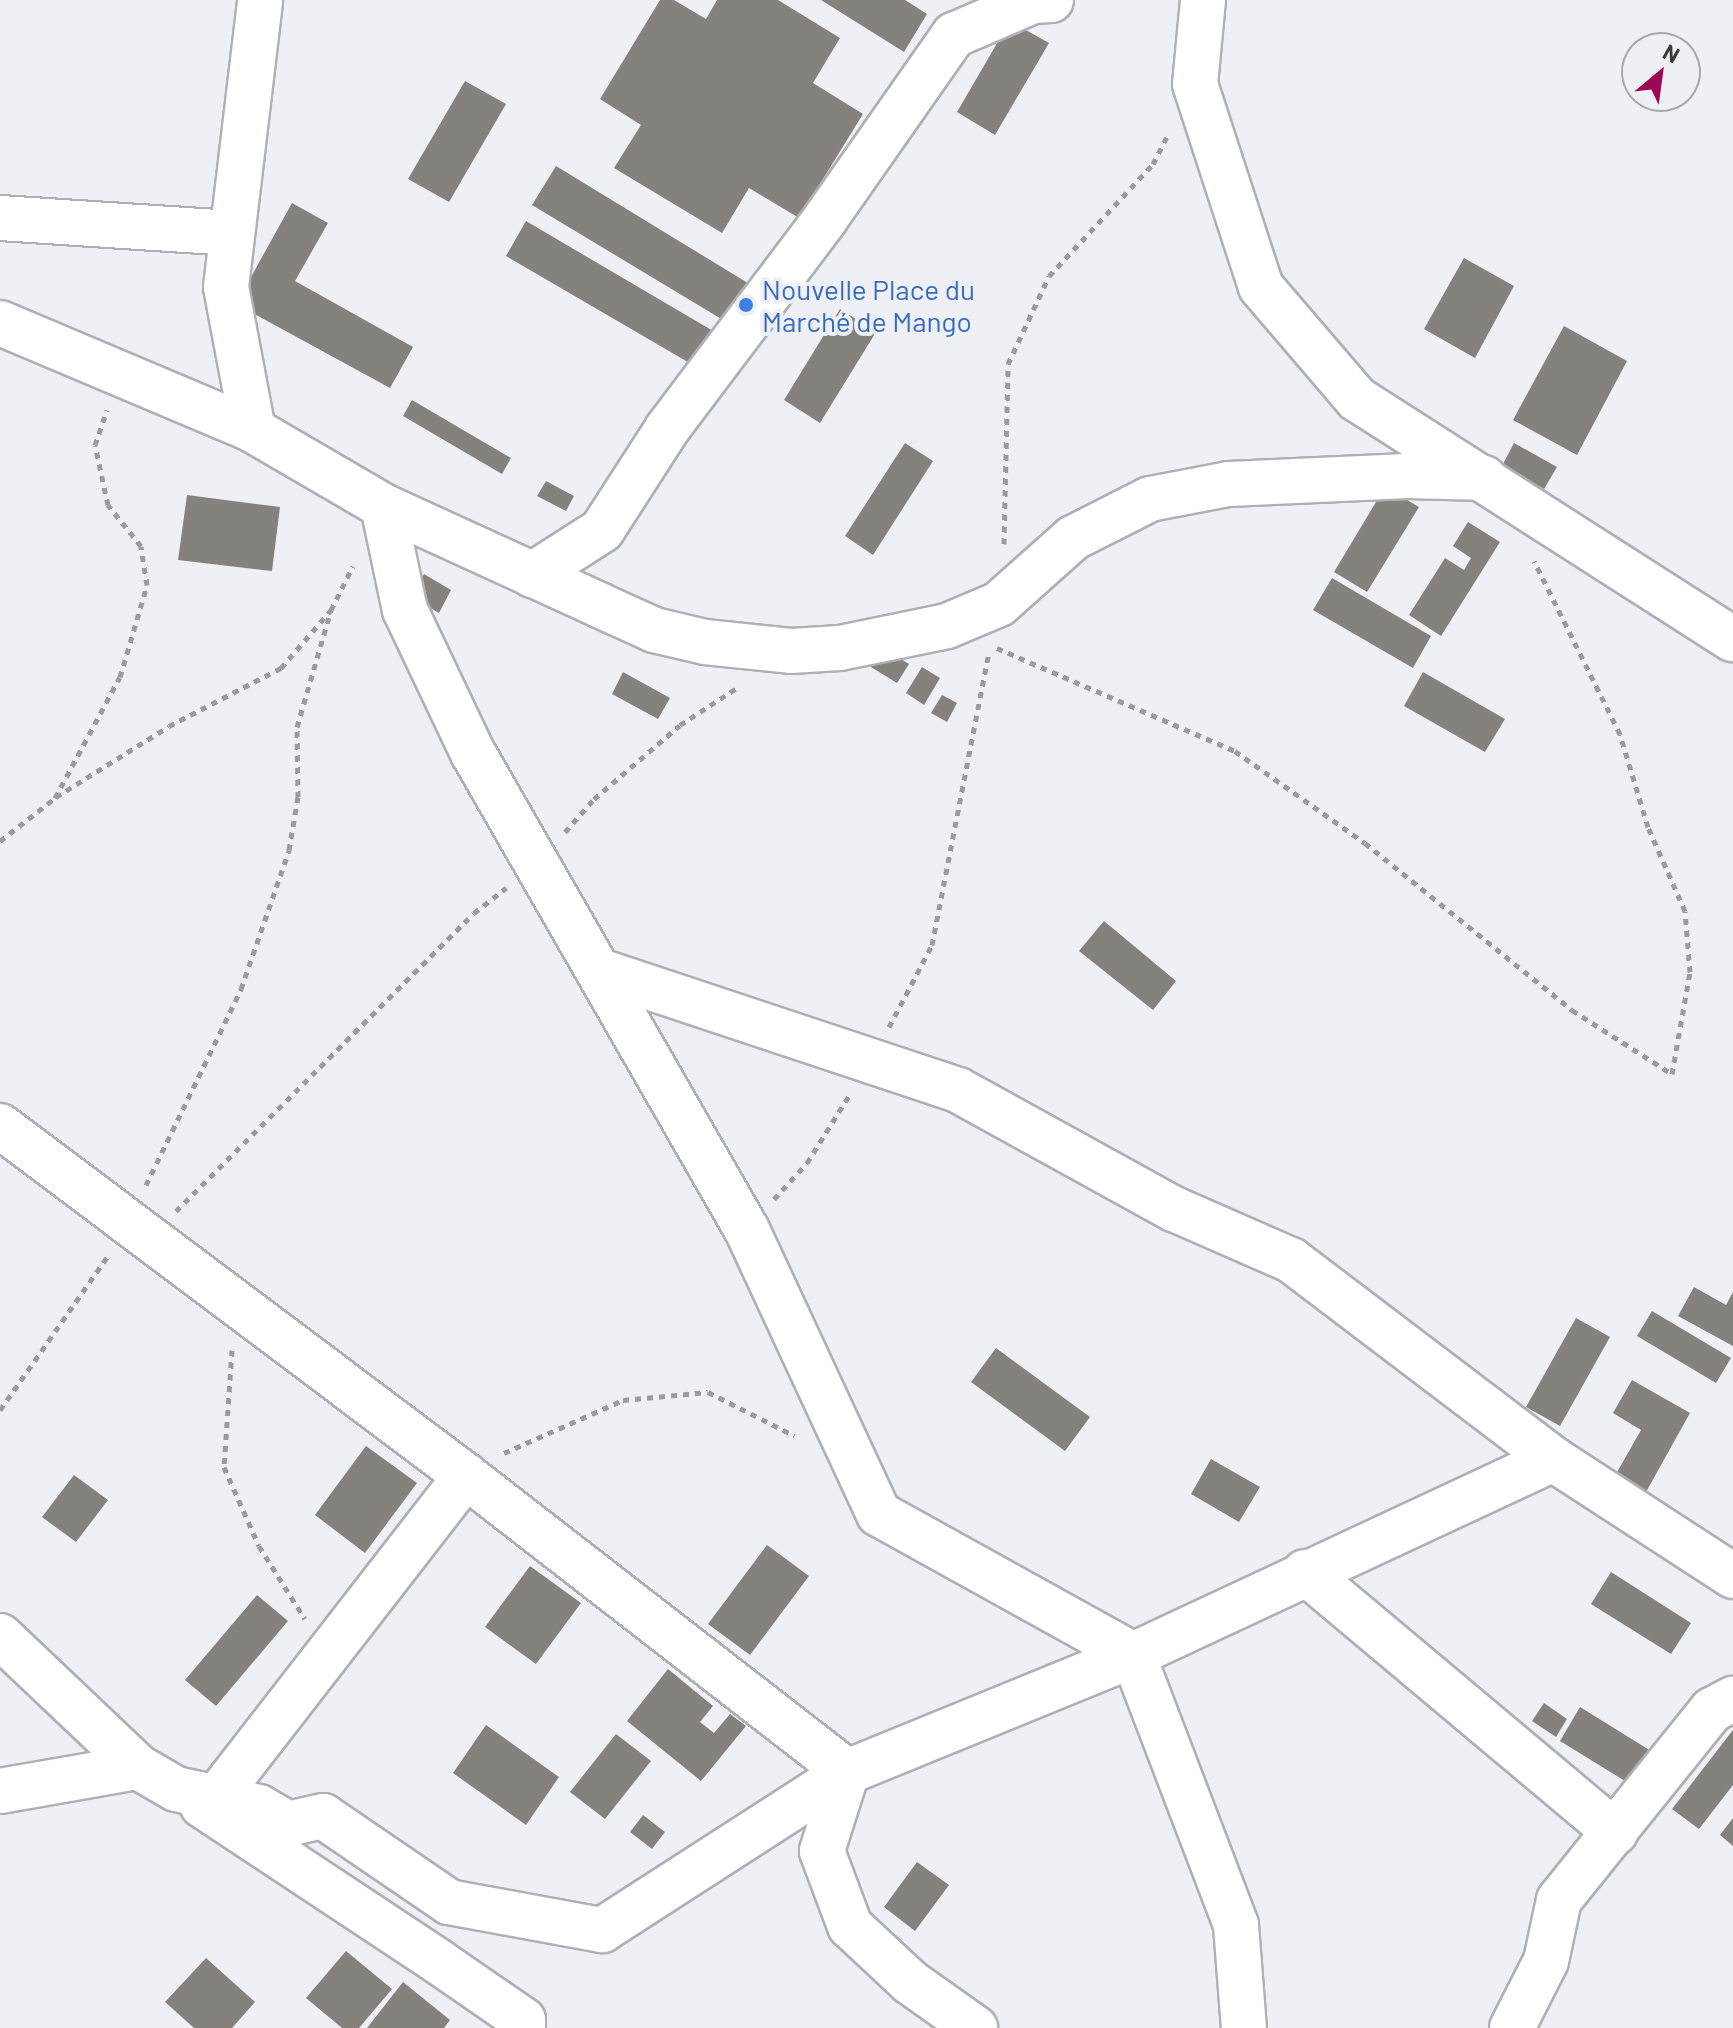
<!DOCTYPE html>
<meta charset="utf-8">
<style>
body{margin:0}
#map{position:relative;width:1733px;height:2028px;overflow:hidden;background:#eff0f6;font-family:Barlow,sans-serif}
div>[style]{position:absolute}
.building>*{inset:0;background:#85827d}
.path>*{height:5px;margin-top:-2.5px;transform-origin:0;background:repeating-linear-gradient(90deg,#9a9b9f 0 6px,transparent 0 12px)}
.roads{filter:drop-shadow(2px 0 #afb0b5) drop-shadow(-2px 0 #afb0b5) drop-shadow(0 2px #afb0b5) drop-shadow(0 -2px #afb0b5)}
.minor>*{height:44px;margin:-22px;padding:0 22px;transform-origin:22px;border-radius:22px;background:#fff}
.dots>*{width:22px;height:22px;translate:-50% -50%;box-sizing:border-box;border:4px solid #eff0f6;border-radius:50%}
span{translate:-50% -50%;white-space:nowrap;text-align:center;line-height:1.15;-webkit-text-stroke:8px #eff0f6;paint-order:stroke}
.shop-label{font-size:28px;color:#366cbe}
.left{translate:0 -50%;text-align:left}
.north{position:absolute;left:1621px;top:32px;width:80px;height:80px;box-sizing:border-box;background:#eff0f6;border:2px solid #a7a8ac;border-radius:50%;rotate:29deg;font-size:22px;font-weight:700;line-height:32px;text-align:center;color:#3b3c3e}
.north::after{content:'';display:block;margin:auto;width:28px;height:36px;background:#9b0856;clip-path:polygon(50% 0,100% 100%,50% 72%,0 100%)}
</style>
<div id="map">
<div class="building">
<i style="clip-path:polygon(660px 0,674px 0,706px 19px,717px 0,778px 0,840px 38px,813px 83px,863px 114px,799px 218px,749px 188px,722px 233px,614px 168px,641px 125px,600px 99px)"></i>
<i style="clip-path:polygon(821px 0,905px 0,927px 14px,904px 52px)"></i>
<i style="clip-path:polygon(1010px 21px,1049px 43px,995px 135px,957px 112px)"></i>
<i style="clip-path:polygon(465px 81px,506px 104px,449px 202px,408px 179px)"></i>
<i style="clip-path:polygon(556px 166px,756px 288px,733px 326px,532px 205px)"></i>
<i style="clip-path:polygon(292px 203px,328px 223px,295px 281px,413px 347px,390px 388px,251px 312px,241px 295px)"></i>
<i style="clip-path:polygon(526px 221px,725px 338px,705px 372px,506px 256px)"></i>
<i style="clip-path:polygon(1464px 258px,1514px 286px,1475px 358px,1424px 329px)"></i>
<i style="clip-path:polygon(840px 309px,876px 332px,820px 423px,784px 400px)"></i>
<i style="clip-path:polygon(1564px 326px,1627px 361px,1577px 455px,1513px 420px)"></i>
<i style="clip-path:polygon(412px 400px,511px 458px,502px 474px,403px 416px)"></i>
<i style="clip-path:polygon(905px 443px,933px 461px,873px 555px,845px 536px)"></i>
<i style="clip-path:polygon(1514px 443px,1557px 467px,1544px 489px,1502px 466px)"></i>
<i style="clip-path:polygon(546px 481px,574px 496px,566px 511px,537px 496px)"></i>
<i style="clip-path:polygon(1385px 487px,1419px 507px,1367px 592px,1334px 572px)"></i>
<i style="clip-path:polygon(187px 495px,280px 507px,272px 571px,178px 560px)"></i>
<i style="clip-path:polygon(1468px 522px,1500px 542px,1441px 636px,1409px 615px,1445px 558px,1464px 570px,1471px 558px,1453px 546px)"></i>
<i style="clip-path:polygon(424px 574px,451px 590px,439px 613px,411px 597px)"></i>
<i style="clip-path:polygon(1332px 578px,1431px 636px,1413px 668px,1313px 610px)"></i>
<i style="clip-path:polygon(883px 648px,909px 664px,897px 683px,871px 667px)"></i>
<i style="clip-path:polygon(922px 667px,940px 678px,924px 705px,906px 693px)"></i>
<i style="clip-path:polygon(623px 672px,670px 698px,658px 719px,612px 694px)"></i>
<i style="clip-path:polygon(1423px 672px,1505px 719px,1485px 752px,1404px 706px)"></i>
<i style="clip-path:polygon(942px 695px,957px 703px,947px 722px,931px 713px)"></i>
<i style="clip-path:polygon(1104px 921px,1176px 981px,1153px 1010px,1079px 951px)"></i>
<i style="clip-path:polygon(1694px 1287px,1726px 1305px,1733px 1292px,1733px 1346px,1678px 1316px)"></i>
<i style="clip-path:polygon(1652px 1311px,1731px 1358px,1716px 1383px,1637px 1336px)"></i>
<i style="clip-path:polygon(1576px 1318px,1610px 1337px,1560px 1426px,1526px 1407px)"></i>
<i style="clip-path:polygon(996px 1348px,1090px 1417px,1065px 1451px,971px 1382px)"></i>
<i style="clip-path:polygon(1632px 1380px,1690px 1413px,1646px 1492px,1616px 1474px,1641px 1430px,1613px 1413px)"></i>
<i style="clip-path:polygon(366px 1446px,417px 1483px,365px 1553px,315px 1515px)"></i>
<i style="clip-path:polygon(1211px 1459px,1260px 1487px,1239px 1522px,1191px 1494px)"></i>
<i style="clip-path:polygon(74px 1475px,108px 1500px,76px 1542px,42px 1517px)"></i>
<i style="clip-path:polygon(767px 1545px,809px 1576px,750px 1655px,708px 1624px)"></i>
<i style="clip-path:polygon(530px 1566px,581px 1603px,536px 1664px,485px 1627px)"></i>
<i style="clip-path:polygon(1611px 1572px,1691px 1623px,1671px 1654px,1591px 1604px)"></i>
<i style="clip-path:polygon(257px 1595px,288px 1621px,216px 1706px,185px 1680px)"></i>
<i style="clip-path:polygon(668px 1669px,713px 1706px,700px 1722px,714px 1733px,730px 1714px,746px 1726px,701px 1781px,627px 1721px)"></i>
<i style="clip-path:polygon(1544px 1703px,1567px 1719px,1556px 1737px,1532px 1721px)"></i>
<i style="clip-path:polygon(1580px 1707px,1659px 1756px,1638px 1789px,1560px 1741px)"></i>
<i style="clip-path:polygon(486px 1725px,559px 1777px,526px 1825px,453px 1773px)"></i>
<i style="clip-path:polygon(1733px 1730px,1733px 1785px,1699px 1829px,1672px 1809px)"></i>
<i style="clip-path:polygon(616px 1734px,651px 1761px,605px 1819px,570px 1792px)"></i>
<i style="clip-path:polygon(643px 1815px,665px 1832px,652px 1849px,630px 1832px)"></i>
<i style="clip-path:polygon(1733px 1818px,1733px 1846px,1720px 1835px)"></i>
<i style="clip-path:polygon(917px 1862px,949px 1885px,915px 1931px,884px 1907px)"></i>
<i style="clip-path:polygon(346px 1951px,392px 1989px,359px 2028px,342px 2028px,306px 1998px)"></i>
<i style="clip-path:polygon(206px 1958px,255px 2002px,232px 2028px,194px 2028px,165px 2002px)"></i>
<i style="clip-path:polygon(403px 1982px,450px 2020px,444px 2028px,367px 2028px)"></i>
</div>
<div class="path">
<i style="left:1004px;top:544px;width:180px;rotate:-88.7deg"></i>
<i style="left:1008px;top:364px;width:97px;rotate:-65deg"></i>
<i style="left:1049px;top:276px;width:153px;rotate:-47.1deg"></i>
<i style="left:1153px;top:164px;width:31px;rotate:-63deg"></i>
<i style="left:997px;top:648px;width:259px;rotate:23.4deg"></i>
<i style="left:1235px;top:751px;width:159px;rotate:35.3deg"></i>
<i style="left:1365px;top:843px;width:266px;rotate:38.9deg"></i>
<i style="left:1572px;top:1010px;width:119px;rotate:32.6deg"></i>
<i style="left:1672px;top:1074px;width:104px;rotate:-80deg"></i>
<i style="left:1690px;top:972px;width:61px;rotate:-94.7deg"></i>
<i style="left:1685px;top:911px;width:92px;rotate:-113.8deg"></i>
<i style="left:1648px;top:827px;width:97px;rotate:-106.8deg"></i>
<i style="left:1620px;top:734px;width:193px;rotate:-116.4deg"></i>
<i style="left:56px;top:797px;width:133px;rotate:-32.1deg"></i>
<i style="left:169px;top:726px;width:126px;rotate:-27.4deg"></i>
<i style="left:281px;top:668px;width:77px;rotate:-49.2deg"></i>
<i style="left:331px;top:610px;width:49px;rotate:-63.4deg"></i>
<i style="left:565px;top:832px;width:44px;rotate:-48.7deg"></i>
<i style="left:594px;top:799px;width:113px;rotate:-40.7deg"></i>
<i style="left:680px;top:725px;width:69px;rotate:-33.2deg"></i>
<i style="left:0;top:841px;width:70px;rotate:-38deg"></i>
<i style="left:55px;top:798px;width:137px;rotate:-61.8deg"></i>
<i style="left:120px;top:677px;width:96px;rotate:-73.6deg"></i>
<i style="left:147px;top:585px;width:39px;rotate:-99deg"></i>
<i style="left:141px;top:546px;width:53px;rotate:-128.8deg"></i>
<i style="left:108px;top:505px;width:61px;rotate:-102.2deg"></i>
<i style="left:95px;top:445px;width:37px;rotate:-71deg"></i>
<i style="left:889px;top:1027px;width:93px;rotate:-62.3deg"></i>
<i style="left:932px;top:945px;width:298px;rotate:-79deg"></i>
<i style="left:146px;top:1185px;width:218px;rotate:-64.1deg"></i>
<i style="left:241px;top:989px;width:147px;rotate:-70.9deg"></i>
<i style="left:289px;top:850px;width:54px;rotate:-80.4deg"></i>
<i style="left:298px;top:797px;width:70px;rotate:-90.8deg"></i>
<i style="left:297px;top:727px;width:122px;rotate:-73.8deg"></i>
<i style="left:774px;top:1199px;width:49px;rotate:-47.5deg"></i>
<i style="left:807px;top:1163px;width:81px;rotate:-58.1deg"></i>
<i style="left:176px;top:1211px;width:421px;rotate:-45deg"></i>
<i style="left:474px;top:913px;width:41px;rotate:-38deg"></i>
<i style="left:232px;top:1350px;width:117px;rotate:93.9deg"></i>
<i style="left:224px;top:1467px;width:86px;rotate:66.1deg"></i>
<i style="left:259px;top:1546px;width:86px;rotate:57.8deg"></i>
<i style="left:0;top:1410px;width:187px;rotate:-55deg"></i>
<i style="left:504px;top:1453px;width:130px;rotate:-24deg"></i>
<i style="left:623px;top:1400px;width:85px;rotate:-5.4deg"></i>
<i style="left:708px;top:1392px;width:97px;rotate:26.8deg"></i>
</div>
<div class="roads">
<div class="minor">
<i style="left:1203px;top:0;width:84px;rotate:95.4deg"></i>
<i style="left:1195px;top:84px;width:213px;rotate:72deg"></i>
<i style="left:1261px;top:287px;width:148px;rotate:49.4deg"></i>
<i style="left:1357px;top:399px;width:446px;rotate:32.6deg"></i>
<i style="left:0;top:218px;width:229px;rotate:3.7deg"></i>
<i style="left:0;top:323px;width:275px;rotate:22.9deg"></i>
<i style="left:253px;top:430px;width:151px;rotate:30.3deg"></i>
<i style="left:383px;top:506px;width:238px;rotate:24.6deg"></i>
<i style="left:599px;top:605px;width:60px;rotate:24.4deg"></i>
<i style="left:654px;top:630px;width:52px;rotate:13.2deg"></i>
<i style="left:705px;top:642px;width:86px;rotate:6deg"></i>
<i style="left:791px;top:651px;width:49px;rotate:-3.5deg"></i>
<i style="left:840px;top:648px;width:109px;rotate:-11.6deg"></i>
<i style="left:947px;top:626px;width:56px;rotate:-22.9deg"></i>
<i style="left:999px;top:604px;width:99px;rotate:-41.7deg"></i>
<i style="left:1073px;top:538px;width:86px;rotate:-26.9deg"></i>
<i style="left:1150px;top:499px;width:80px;rotate:-10.8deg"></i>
<i style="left:1229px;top:484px;width:178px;rotate:-2.6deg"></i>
<i style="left:1407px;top:476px;width:77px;rotate:1.5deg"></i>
<i style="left:253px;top:430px;width:146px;rotate:-100.7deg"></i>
<i style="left:226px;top:287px;width:289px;rotate:-83.2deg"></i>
<i style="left:383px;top:506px;width:106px;rotate:78.1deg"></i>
<i style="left:405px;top:610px;width:158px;rotate:64.6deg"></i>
<i style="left:473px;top:753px;width:550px;rotate:60.13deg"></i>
<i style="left:747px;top:1230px;width:313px;rotate:65.1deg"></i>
<i style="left:879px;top:1514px;width:291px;rotate:29deg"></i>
<i style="left:1133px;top:1655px;width:289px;rotate:69.1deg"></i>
<i style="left:1236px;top:1925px;width:103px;rotate:85.6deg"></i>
<i style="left:532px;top:575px;width:83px;rotate:-32.7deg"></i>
<i style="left:602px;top:530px;width:120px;rotate:-57.2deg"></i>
<i style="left:667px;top:429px;width:263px;rotate:-53deg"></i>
<i style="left:825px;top:219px;width:225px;rotate:-55deg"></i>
<i style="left:954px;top:35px;width:86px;rotate:-23.3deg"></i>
<i style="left:1033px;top:1px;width:18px;rotate:-3deg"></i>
<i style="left:603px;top:972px;width:374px;rotate:18.4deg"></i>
<i style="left:958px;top:1090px;width:247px;rotate:28.9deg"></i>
<i style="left:1174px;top:1209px;width:128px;rotate:23.6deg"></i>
<i style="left:1291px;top:1260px;width:329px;rotate:37.2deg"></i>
<i style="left:1553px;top:1459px;width:215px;rotate:33deg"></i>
<i style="left:0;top:1126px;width:583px;rotate:36.91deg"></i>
<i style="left:466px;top:1476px;width:482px;rotate:37.8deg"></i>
<i style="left:847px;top:1772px;width:83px;rotate:107.6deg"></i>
<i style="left:822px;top:1851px;width:80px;rotate:69.5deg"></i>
<i style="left:850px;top:1926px;width:82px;rotate:43deg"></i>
<i style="left:910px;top:1982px;width:80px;rotate:35.3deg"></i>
<i style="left:1305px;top:1572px;width:405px;rotate:40deg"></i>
<i style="left:0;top:1636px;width:190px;rotate:43.5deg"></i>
<i style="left:138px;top:1767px;width:44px;rotate:30.1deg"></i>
<i style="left:176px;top:1789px;width:85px;rotate:12.2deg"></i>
<i style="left:259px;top:1807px;width:34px;rotate:30deg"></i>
<i style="left:288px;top:1824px;width:36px;rotate:-13deg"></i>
<i style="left:323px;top:1816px;width:153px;rotate:34.3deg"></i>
<i style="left:449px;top:1902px;width:156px;rotate:10.4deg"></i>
<i style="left:602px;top:1930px;width:292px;rotate:-32.8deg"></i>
<i style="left:847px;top:1772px;width:309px;rotate:-22.2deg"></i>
<i style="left:1133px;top:1655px;width:463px;rotate:-25deg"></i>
<i style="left:0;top:1791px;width:140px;rotate:-9.9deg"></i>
<i style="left:216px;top:1798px;width:408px;rotate:-52.2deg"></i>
<i style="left:202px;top:1805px;width:284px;rotate:33.5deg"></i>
<i style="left:439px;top:1962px;width:102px;rotate:34.6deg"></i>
<i style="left:523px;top:2020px;width:8px;rotate:90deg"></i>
<i style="left:1512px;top:2028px;width:75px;rotate:-63.1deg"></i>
<i style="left:1546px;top:1961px;width:62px;rotate:-78deg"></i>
<i style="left:1559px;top:1900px;width:244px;rotate:-51.2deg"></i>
<i style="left:1712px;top:1710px;width:24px;rotate:-28deg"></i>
</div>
</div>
<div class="dots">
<i style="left:746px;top:305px;background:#3f7fe0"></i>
</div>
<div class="shop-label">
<span class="left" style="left:762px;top:305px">Nouvelle Place du<br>Marché de Mango</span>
</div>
<div class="north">N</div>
</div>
